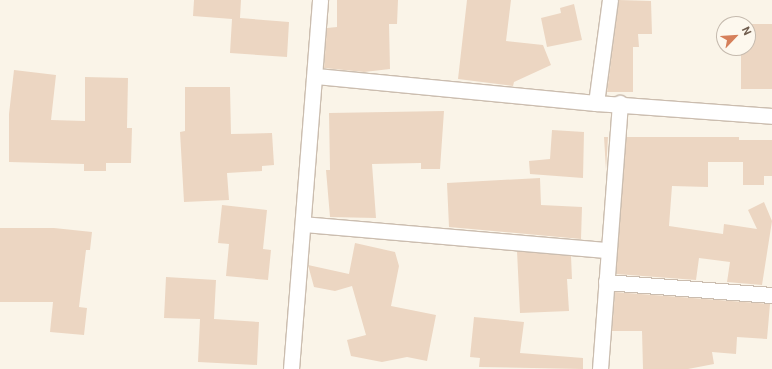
<!DOCTYPE html>
<style>
body{margin:0}
#map{position:relative;width:772px;height:369px;overflow:hidden;background:#faf4e8;font-family:Roboto,sans-serif}
div>[style]{position:absolute}
.building>*{inset:0;background:#ecd6c2}
.roads{filter:drop-shadow(1px 0 #cbbdaf) drop-shadow(-1px 0 #cbbdaf) drop-shadow(0 1px #cbbdaf) drop-shadow(0 -1px #cbbdaf)}
.street>*{height:15px;margin:-7.5px;padding:0 7.5px;transform-origin:7.5px;border-radius:7.5px;background:#fff}
span{translate:-50% -50%;white-space:nowrap;text-align:center;line-height:1.15;-webkit-text-stroke:3.5px #fdf8ee;paint-order:stroke}
.north{position:absolute;left:716px;top:16px;width:40px;height:40px;box-sizing:border-box;background:#fdf8ee;border:1px solid #c5baae;border-radius:50%;rotate:65deg;font-size:11px;font-weight:700;line-height:16px;text-align:center;color:#715e4f}
.north::after{content:'';display:block;margin:auto;width:14px;height:18px;background:#d6805b;clip-path:polygon(50% 0,100% 100%,50% 72%,0 100%)}
</style>
<div id="map">
<div class="building">
<i style="clip-path:polygon(194px 0,241px 0,240px 18px,289px 22px,287px 57px,230px 53px,232px 19px,193px 16px)"></i>
<i style="clip-path:polygon(337px 0,398px 0,397px 24px,389px 24px,390px 69px,364px 72px,324px 68px,327px 28px,337px 27px)"></i>
<i style="clip-path:polygon(467px 0,511px 0,506px 41px,543px 45px,551px 65px,514px 82px,513px 86px,458px 79px)"></i>
<i style="clip-path:polygon(619px 0,651px 1px,652px 34px,638px 34px,639px 47px,633px 47px,633px 92px,607px 92px)"></i>
<i style="clip-path:polygon(574px 4px,582px 40px,547px 47px,541px 18px,561px 13px,560px 8px)"></i>
<i style="clip-path:polygon(742px 24px,772px 24px,772px 89px,741px 89px,741px 48px,748px 48px,748px 24px)"></i>
<i style="clip-path:polygon(14px 70px,56px 75px,51px 120px,85px 121px,85px 77px,128px 78px,127px 128px,132px 128px,131px 163px,106px 163px,106px 171px,84px 171px,84px 164px,9px 162px,9px 114px)"></i>
<i style="clip-path:polygon(185px 87px,230px 87px,231px 134px,272px 133px,274px 165px,262px 166px,262px 171px,227px 173px,229px 200px,184px 202px,180px 132px,185px 131px)"></i>
<i style="clip-path:polygon(444px 111px,440px 169px,421px 169px,421px 163px,372px 164px,376px 218px,330px 217px,326px 170px,330px 170px,329px 113px)"></i>
<i style="clip-path:polygon(552px 130px,584px 132px,583px 178px,530px 174px,529px 161px,550px 159px)"></i>
<i style="clip-path:polygon(604px 137px,608px 137px,606px 170px)"></i>
<i style="clip-path:polygon(626px 137px,739px 137px,739px 140px,772px 140px,772px 176px,764px 176px,764px 185px,743px 185px,743px 162px,708px 162px,708px 187px,672px 186px,669px 226px,723px 234px,724px 224px,757px 229px,748px 210px,764px 202px,772px 221px,762px 285px,727px 282px,730px 262px,699px 258px,696px 280px,616px 274px)"></i>
<i style="clip-path:polygon(540px 178px,541px 205px,582px 207px,581px 239px,449px 227px,447px 183px)"></i>
<i style="clip-path:polygon(222px 205px,267px 210px,263px 249px,271px 250px,268px 280px,226px 276px,229px 244px,218px 243px)"></i>
<i style="clip-path:polygon(0 228px,54px 228px,92px 232px,90px 250px,86px 250px,79px 307px,87px 308px,84px 335px,50px 332px,53px 302px,0 302px)"></i>
<i style="clip-path:polygon(355px 243px,395px 252px,399px 266px,391px 306px,436px 315px,427px 361px,407px 357px,382px 362px,351px 356px,347px 340px,366px 335px,352px 286px,335px 291px,314px 287px,308px 265px,349px 274px)"></i>
<i style="clip-path:polygon(517px 251px,571px 256px,572px 279px,567px 279px,569px 311px,520px 313px)"></i>
<i style="clip-path:polygon(166px 277px,216px 280px,214px 319px,259px 322px,257px 365px,198px 362px,200px 319px,164px 318px)"></i>
<i style="clip-path:polygon(615px 292px,770px 304px,767px 339px,737px 337px,736px 354px,712px 352px,714px 364px,688px 369px,643px 369px,642px 331px,612px 331px)"></i>
<i style="clip-path:polygon(474px 317px,524px 322px,520px 353px,583px 358px,583px 369px,479px 367px,480px 358px,470px 357px)"></i>
</div>
<div class="roads">
<div class="street">
<i style="left:316px;top:76px;width:281px;rotate:5.5deg"></i>
<i style="left:596px;top:103px;width:176px;rotate:4.2deg"></i>
<i style="left:596px;top:103px;width:104px;rotate:-82.3deg"></i>
<i style="left:303px;top:224px;width:305px;rotate:4.9deg"></i>
<i style="left:606px;top:282px;width:167px;rotate:4.5deg"></i>
<i style="left:291px;top:369px;width:370px;rotate:-85.5deg"></i>
<i style="left:600px;top:369px;width:267px;rotate:-85.7deg"></i>
</div>
</div>
<div class="north">N</div>
</div>
